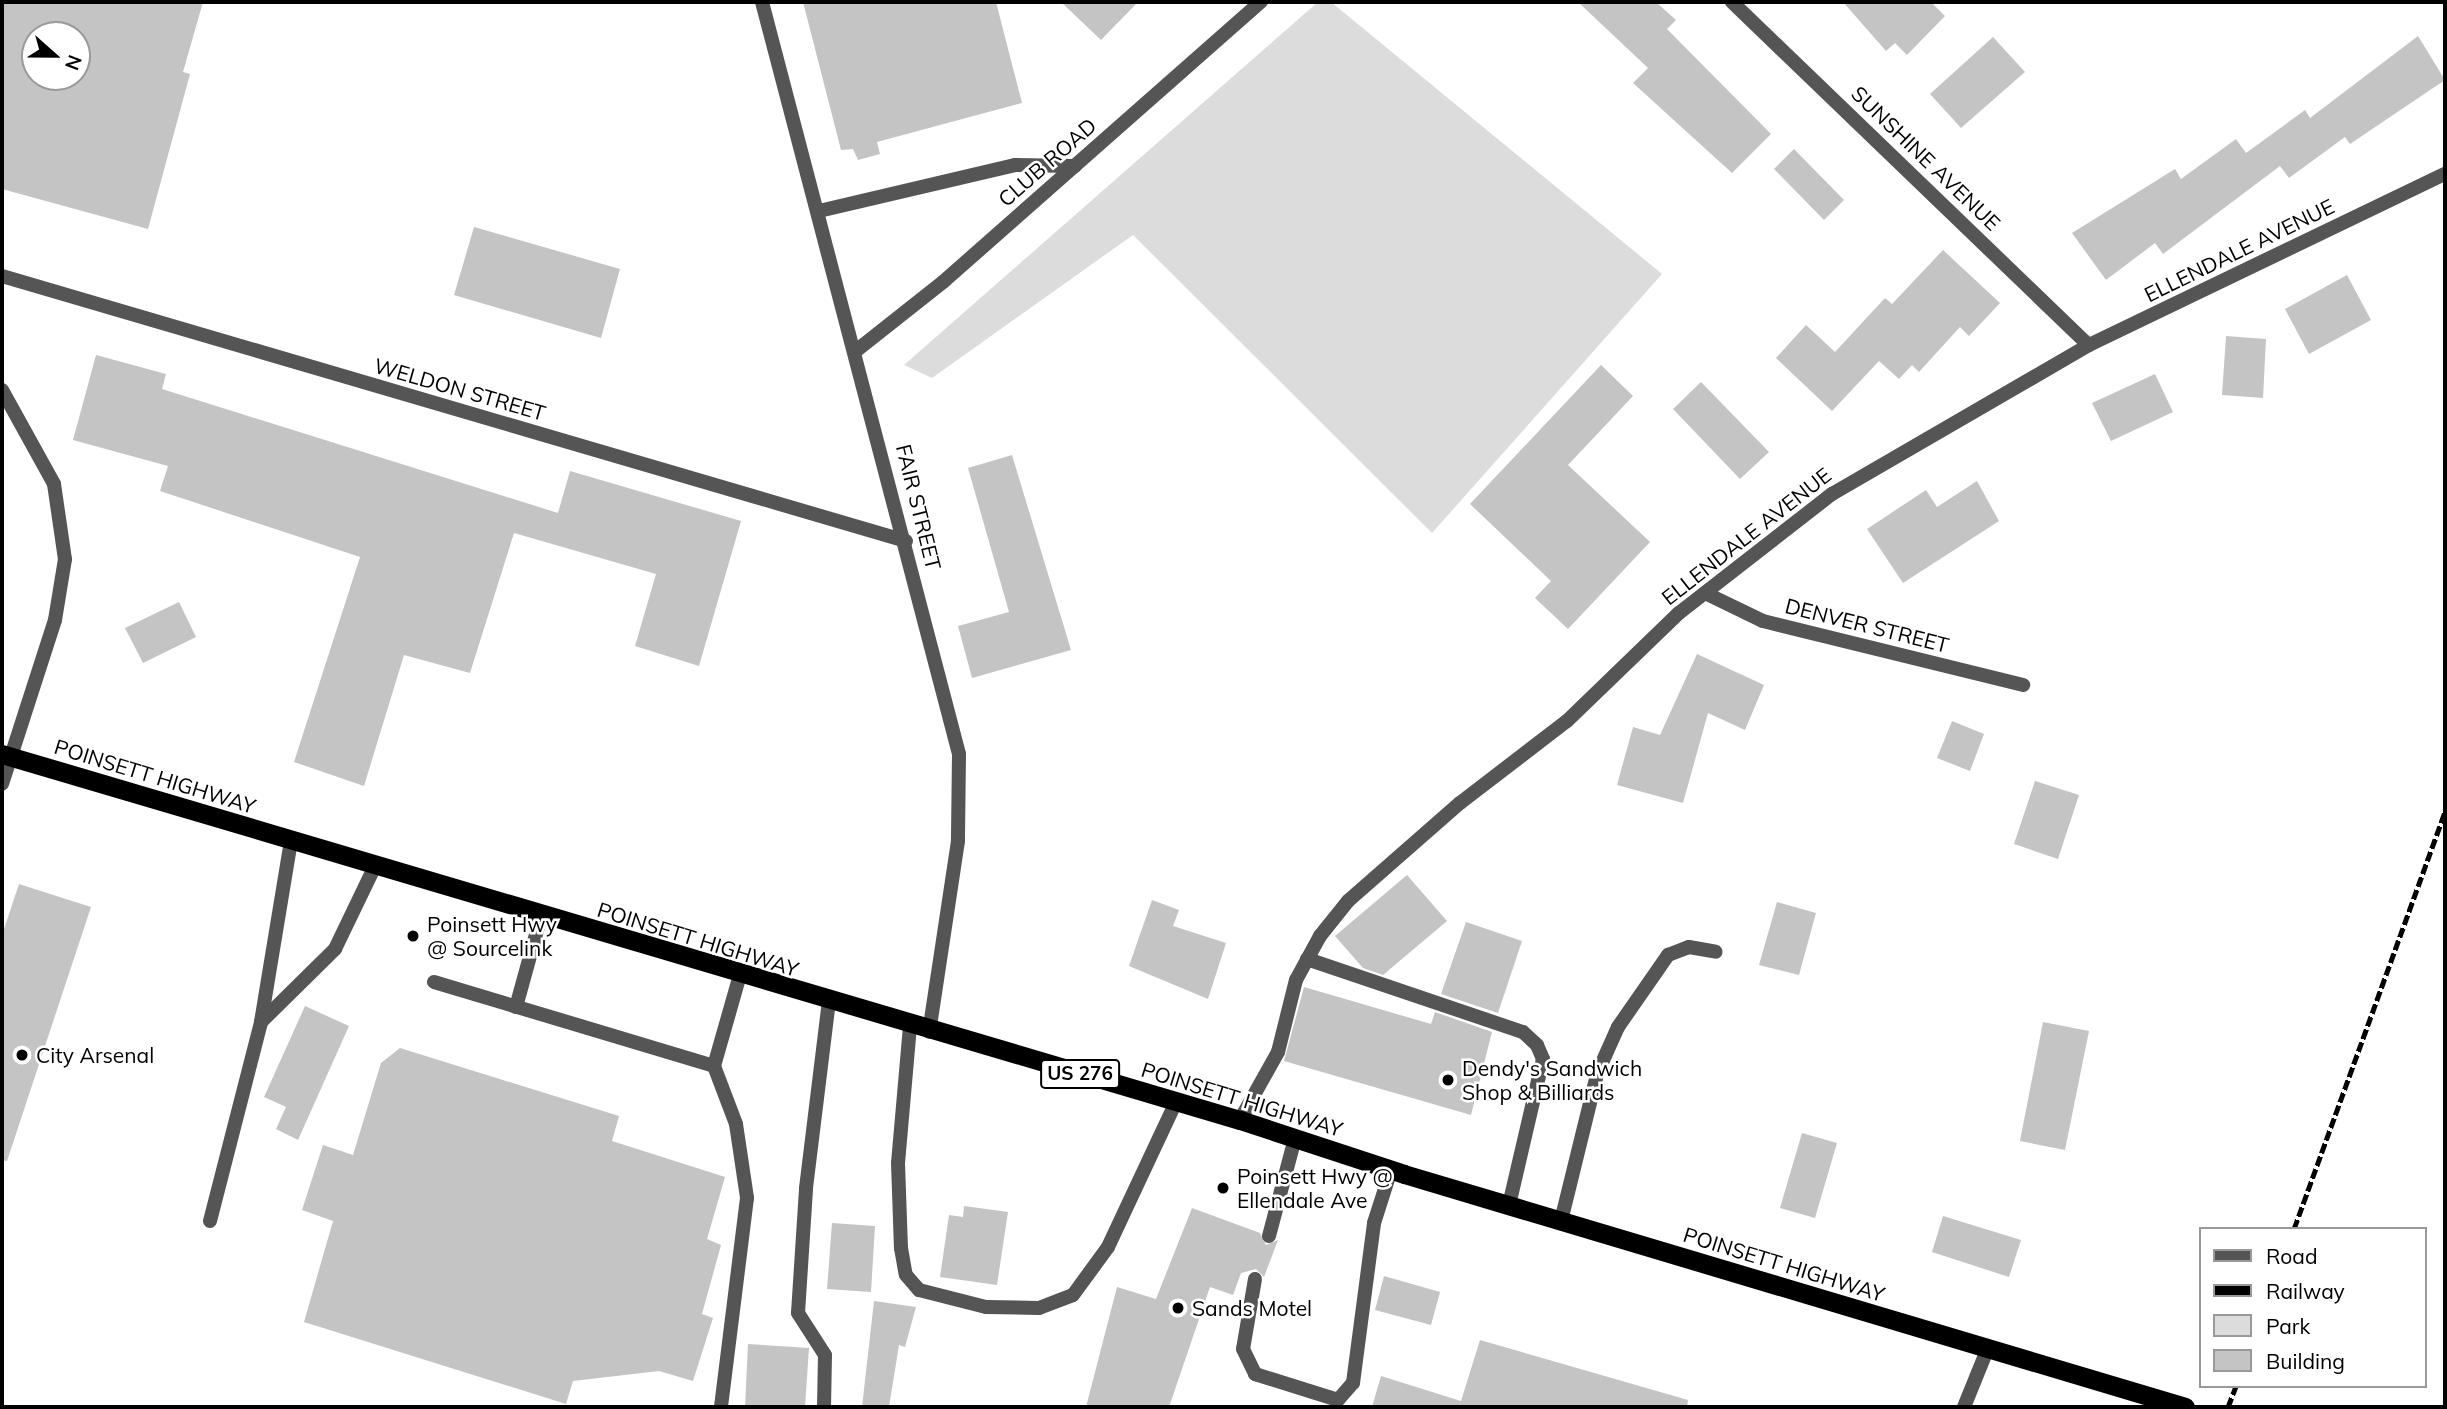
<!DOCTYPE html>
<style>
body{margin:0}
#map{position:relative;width:2447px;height:1409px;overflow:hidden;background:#fff;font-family:Mulish,sans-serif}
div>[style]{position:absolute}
.green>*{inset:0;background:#dcdcdc}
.building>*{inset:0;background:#c4c4c4}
.service>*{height:14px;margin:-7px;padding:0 7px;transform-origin:7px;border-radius:7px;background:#555}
.minor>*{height:14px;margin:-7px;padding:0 7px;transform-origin:7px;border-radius:7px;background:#555}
.trunk>*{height:19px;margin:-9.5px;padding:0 9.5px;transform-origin:9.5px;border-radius:9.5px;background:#000}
.rail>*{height:5px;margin-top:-2.5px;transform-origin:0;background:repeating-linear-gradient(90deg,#000 0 10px,transparent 0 13.5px)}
.dots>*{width:19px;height:19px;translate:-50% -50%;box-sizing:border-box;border:4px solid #fff;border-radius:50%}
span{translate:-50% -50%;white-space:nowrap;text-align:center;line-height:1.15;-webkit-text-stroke:5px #fff;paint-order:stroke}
.shield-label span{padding:2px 5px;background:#fff;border:2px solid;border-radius:5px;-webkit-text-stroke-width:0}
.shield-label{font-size:19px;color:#000;font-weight:700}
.street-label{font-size:21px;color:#000}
.poi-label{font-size:21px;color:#000}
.left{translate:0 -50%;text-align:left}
.frame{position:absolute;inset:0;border:4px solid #000;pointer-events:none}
.legend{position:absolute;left:2199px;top:1227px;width:228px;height:161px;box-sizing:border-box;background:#fff;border:2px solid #999;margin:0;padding:9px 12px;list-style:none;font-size:21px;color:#000}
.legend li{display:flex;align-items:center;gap:14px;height:35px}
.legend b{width:35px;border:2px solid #999}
.north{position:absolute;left:21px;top:21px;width:70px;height:70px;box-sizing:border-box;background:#fff;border:2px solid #999;border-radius:50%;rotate:111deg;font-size:19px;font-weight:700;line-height:28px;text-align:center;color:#000}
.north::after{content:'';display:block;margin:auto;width:24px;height:32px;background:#000;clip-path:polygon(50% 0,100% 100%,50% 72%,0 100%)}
</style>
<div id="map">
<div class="green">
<i style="clip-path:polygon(1318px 2px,1331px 2px,1662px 274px,1432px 533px,1133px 235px,932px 378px,904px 365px)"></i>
</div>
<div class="building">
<i style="clip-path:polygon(evenodd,2px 2px,203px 2px,183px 72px,190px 74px,148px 229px,2px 189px,2px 2px,35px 35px,77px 35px,77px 77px,35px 77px,35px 35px)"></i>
<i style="clip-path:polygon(803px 2px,996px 2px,1022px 103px,877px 142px,880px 154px,858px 160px,853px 149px,841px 150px)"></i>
<i style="clip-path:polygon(1061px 2px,1138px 2px,1101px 40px)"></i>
<i style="clip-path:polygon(1578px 2px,1656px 2px,1676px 20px,1667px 29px,1771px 134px,1732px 173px,1633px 83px,1648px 68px)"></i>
<i style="clip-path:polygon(1843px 2px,1931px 2px,1945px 16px,1907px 55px,1895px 43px,1886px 51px)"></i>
<i style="clip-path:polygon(2418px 36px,2445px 80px,2350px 144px,2345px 137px,2289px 178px,2280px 166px,2163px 254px,2155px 243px,2106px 280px,2072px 233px,2175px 169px,2181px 179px,2236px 139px,2246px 153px,2305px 110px,2310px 118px)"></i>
<i style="clip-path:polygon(1993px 37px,2025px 72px,1961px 128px,1930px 94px)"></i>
<i style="clip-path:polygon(1794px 149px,1844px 200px,1824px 220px,1774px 169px)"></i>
<i style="clip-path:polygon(474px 227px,620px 269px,601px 338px,454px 295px)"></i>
<i style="clip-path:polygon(1943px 250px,2000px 303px,1969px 336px,1960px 327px,1919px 372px,1912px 365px,1899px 379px,1879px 361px,1832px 411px,1776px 358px,1806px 325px,1835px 352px,1885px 298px,1892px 304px)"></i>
<i style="clip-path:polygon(2347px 275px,2371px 320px,2309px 354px,2285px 309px)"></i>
<i style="clip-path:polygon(2226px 336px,2266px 339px,2263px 398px,2222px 395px)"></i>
<i style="clip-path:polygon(96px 355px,166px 374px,162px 389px,558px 513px,570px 471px,741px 521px,699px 666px,635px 646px,656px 574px,514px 533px,470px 673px,404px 655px,364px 786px,294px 762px,360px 557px,160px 491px,168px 466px,73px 440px)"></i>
<i style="clip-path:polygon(1601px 365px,1633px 396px,1568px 465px,1650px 542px,1568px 629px,1535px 598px,1551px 581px,1470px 504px)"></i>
<i style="clip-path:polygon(2155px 374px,2173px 412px,2111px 441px,2092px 403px)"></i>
<i style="clip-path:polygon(1701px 382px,1769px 452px,1740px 479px,1673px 409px)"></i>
<i style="clip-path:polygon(1012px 455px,1071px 650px,972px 678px,958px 626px,1009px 612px,968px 468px)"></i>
<i style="clip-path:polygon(1977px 481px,1999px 521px,1903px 583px,1867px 529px,1926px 490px,1937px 507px)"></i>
<i style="clip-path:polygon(179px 602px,196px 637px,143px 663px,125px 628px)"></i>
<i style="clip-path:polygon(1697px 654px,1764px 685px,1745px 730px,1708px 713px,1683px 803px,1617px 785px,1633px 727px,1660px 735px)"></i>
<i style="clip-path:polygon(1952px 721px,1984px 734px,1970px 771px,1937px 758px)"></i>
<i style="clip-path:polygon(2035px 781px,2079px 795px,2058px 859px,2014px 844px)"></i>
<i style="clip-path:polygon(1407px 875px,1447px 921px,1383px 975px,1363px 968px,1335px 936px)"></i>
<i style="clip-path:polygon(19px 884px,91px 907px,7px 1161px,2px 1160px,2px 935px)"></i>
<i style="clip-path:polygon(1152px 900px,1179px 910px,1173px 926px,1226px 943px,1208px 999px,1129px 966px)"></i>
<i style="clip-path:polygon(1777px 902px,1816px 913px,1799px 975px,1759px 965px)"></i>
<i style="clip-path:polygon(1466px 922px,1522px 941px,1498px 1013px,1441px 994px)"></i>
<i style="clip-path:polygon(1304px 987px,1431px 1024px,1435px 1012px,1492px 1032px,1471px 1115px,1284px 1061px)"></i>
<i style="clip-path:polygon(305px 1006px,349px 1026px,298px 1140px,276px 1129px,286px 1107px,264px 1097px)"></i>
<i style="clip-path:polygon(2043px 1022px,2089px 1031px,2065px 1150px,2020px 1141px)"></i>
<i style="clip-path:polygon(400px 1048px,619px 1116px,612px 1141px,725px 1177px,707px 1239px,721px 1245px,702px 1314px,713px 1318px,693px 1381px,659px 1371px,573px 1381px,566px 1404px,304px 1322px,333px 1221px,302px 1210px,323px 1145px,353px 1155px,381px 1063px)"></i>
<i style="clip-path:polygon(1802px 1133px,1837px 1143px,1815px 1218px,1780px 1208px)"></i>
<i style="clip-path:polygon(964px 1206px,1008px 1212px,997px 1285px,940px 1277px,949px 1215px,963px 1217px)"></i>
<i style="clip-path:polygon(1192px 1208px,1260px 1233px,1266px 1245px,1278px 1240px,1264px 1277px,1256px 1269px,1241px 1273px,1233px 1295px,1210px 1287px,1169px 1407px,1086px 1407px,1117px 1287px,1156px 1299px)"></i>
<i style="clip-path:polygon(1943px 1216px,2021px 1240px,2009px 1277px,1932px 1252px)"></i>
<i style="clip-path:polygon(832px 1223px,875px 1226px,871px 1292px,827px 1289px)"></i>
<i style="clip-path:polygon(1384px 1276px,1440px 1292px,1431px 1325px,1375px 1310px)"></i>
<i style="clip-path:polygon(874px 1301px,916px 1307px,905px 1347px,899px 1345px,889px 1407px,862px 1407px)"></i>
<i style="clip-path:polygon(1480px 1340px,1688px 1400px,1687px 1407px,1372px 1407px,1381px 1376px,1461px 1401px)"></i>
<i style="clip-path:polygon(748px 1344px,809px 1348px,805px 1407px,745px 1407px)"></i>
</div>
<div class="service">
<i style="left:819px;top:211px;width:201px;rotate:-13.2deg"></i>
<i style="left:1015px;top:165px;width:60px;rotate:1deg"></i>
<i style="left:2px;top:390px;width:107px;rotate:61deg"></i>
<i style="left:54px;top:484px;width:76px;rotate:81.7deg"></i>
<i style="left:65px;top:559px;width:62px;rotate:99.3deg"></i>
<i style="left:55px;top:620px;width:172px;rotate:107.9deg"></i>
<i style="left:1307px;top:959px;width:228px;rotate:18.7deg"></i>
<i style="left:1523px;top:1032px;width:19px;rotate:43deg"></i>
<i style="left:1537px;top:1045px;width:15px;rotate:67deg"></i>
<i style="left:1543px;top:1059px;width:150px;rotate:103.1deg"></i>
<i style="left:434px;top:982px;width:292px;rotate:16.7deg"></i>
<i style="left:714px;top:1066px;width:62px;rotate:69.2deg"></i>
<i style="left:736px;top:1124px;width:75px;rotate:81.5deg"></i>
<i style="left:747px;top:1198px;width:211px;rotate:97.1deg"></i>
<i style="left:516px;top:1007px;width:94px;rotate:-74.6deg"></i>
<i style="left:261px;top:1022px;width:104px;rotate:-44.6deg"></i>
<i style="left:335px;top:949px;width:92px;rotate:-64.3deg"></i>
<i style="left:910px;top:1026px;width:138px;rotate:95deg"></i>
<i style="left:898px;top:1163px;width:85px;rotate:88deg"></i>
<i style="left:901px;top:1248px;width:27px;rotate:80deg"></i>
<i style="left:906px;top:1275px;width:20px;rotate:49deg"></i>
<i style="left:919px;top:1290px;width:69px;rotate:14.2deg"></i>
<i style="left:986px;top:1307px;width:53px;rotate:1.1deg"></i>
<i style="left:1039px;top:1308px;width:36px;rotate:-21deg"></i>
<i style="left:1073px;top:1295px;width:59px;rotate:-53.9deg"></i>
<i style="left:1108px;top:1247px;width:160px;rotate:-64.9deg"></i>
<i style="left:714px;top:1066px;width:95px;rotate:-74.1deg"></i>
<i style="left:210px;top:1221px;width:205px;rotate:-75.6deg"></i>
<i style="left:261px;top:1022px;width:183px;rotate:-80.6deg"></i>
<i style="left:1561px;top:1221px;width:151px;rotate:-76.2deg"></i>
<i style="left:1597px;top:1074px;width:51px;rotate:-65.9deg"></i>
<i style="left:1618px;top:1027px;width:88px;rotate:-55.2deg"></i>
<i style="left:1668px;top:955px;width:22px;rotate:-21deg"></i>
<i style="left:1689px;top:947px;width:27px;rotate:10deg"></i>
<i style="left:1269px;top:1236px;width:101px;rotate:-75.1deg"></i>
<i style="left:1255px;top:1279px;width:71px;rotate:99.7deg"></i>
<i style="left:1243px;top:1349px;width:28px;rotate:64deg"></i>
<i style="left:1255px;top:1374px;width:87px;rotate:17.4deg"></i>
<i style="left:1338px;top:1400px;width:23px;rotate:-49deg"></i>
<i style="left:1353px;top:1383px;width:161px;rotate:-82.5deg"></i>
<i style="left:1374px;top:1223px;width:56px;rotate:-72.2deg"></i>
<i style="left:824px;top:1407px;width:52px;rotate:-88.9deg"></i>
<i style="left:825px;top:1355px;width:50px;rotate:-122.7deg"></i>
<i style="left:798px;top:1313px;width:125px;rotate:-86.3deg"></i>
<i style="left:806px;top:1188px;width:187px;rotate:-83deg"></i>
<i style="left:1964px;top:1407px;width:64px;rotate:-67.9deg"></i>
</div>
<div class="minor">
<i style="left:762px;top:2px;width:777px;rotate:75.32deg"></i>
<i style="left:959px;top:754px;width:87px;rotate:90.7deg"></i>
<i style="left:958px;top:841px;width:193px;rotate:98.6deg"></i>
<i style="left:1732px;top:2px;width:495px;rotate:43.9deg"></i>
<i style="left:2px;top:276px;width:942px;rotate:16.34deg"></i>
<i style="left:857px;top:350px;width:110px;rotate:-38.3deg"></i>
<i style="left:943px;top:282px;width:424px;rotate:-41.4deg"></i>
<i style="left:1705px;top:593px;width:64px;rotate:25.8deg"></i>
<i style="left:1763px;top:621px;width:268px;rotate:13.8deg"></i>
<i style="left:1240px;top:1120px;width:78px;rotate:-60.8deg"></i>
<i style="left:1278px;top:1052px;width:74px;rotate:-76deg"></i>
<i style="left:1296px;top:980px;width:50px;rotate:-61.4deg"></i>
<i style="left:1320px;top:936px;width:45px;rotate:-51.3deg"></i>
<i style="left:1348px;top:901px;width:149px;rotate:-41.2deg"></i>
<i style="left:1460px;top:803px;width:135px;rotate:-37.5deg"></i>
<i style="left:1567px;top:721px;width:156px;rotate:-44deg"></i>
<i style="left:1679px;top:613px;width:194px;rotate:-37.9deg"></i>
<i style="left:1832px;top:494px;width:297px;rotate:-30.1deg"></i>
<i style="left:2089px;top:345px;width:395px;rotate:-25.7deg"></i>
</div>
<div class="trunk">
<i style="left:2px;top:754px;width:1291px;rotate:16.47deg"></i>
<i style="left:1240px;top:1120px;width:173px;rotate:18.2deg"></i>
<i style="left:1404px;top:1174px;width:815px;rotate:16.61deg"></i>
</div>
<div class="rail">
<i style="left:2294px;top:1229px;width:443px;rotate:-70.1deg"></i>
<i style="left:2228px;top:1407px;width:22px;rotate:-69deg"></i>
</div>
<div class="dots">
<i style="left:413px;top:936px;background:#000"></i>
<i style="left:22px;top:1055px;background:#000"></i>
<i style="left:1448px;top:1080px;background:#000"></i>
<i style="left:1223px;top:1188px;background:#000"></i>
<i style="left:1178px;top:1308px;background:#000"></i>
</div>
<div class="shield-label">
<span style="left:1080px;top:1074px">US 276</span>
</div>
<div class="street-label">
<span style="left:1926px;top:158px;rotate:44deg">SUNSHINE AVENUE</span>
<span style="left:1047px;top:162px;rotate:-41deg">CLUB ROAD</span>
<span style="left:2239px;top:250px;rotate:-26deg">ELLENDALE AVENUE</span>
<span style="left:460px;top:389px;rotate:16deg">WELDON STREET</span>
<span style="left:919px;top:507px;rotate:76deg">FAIR STREET</span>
<span style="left:1746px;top:536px;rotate:-38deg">ELLENDALE AVENUE</span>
<span style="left:1867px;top:625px;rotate:14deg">DENVER STREET</span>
<span style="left:155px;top:776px;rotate:17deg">POINSETT HIGHWAY</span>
<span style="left:698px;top:939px;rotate:17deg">POINSETT HIGHWAY</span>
<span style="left:1242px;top:1099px;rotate:17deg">POINSETT HIGHWAY</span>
<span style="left:1784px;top:1264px;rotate:17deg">POINSETT HIGHWAY</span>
</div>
<div class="poi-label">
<span class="left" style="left:427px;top:936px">Poinsett Hwy<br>@ Sourcelink</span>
<span class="left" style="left:36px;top:1055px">City Arsenal</span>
<span class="left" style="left:1462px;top:1080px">Dendy's Sandwich<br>Shop &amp; Billiards</span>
<span class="left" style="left:1237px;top:1188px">Poinsett Hwy @<br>Ellendale Ave</span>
<span class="left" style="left:1192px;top:1308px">Sands Motel</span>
</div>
<div class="frame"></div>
<ul class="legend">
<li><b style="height:9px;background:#555"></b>Road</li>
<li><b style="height:9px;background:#000"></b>Railway</li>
<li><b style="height:19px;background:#dcdcdc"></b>Park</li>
<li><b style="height:19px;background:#c4c4c4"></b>Building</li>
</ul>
<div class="north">N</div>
</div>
